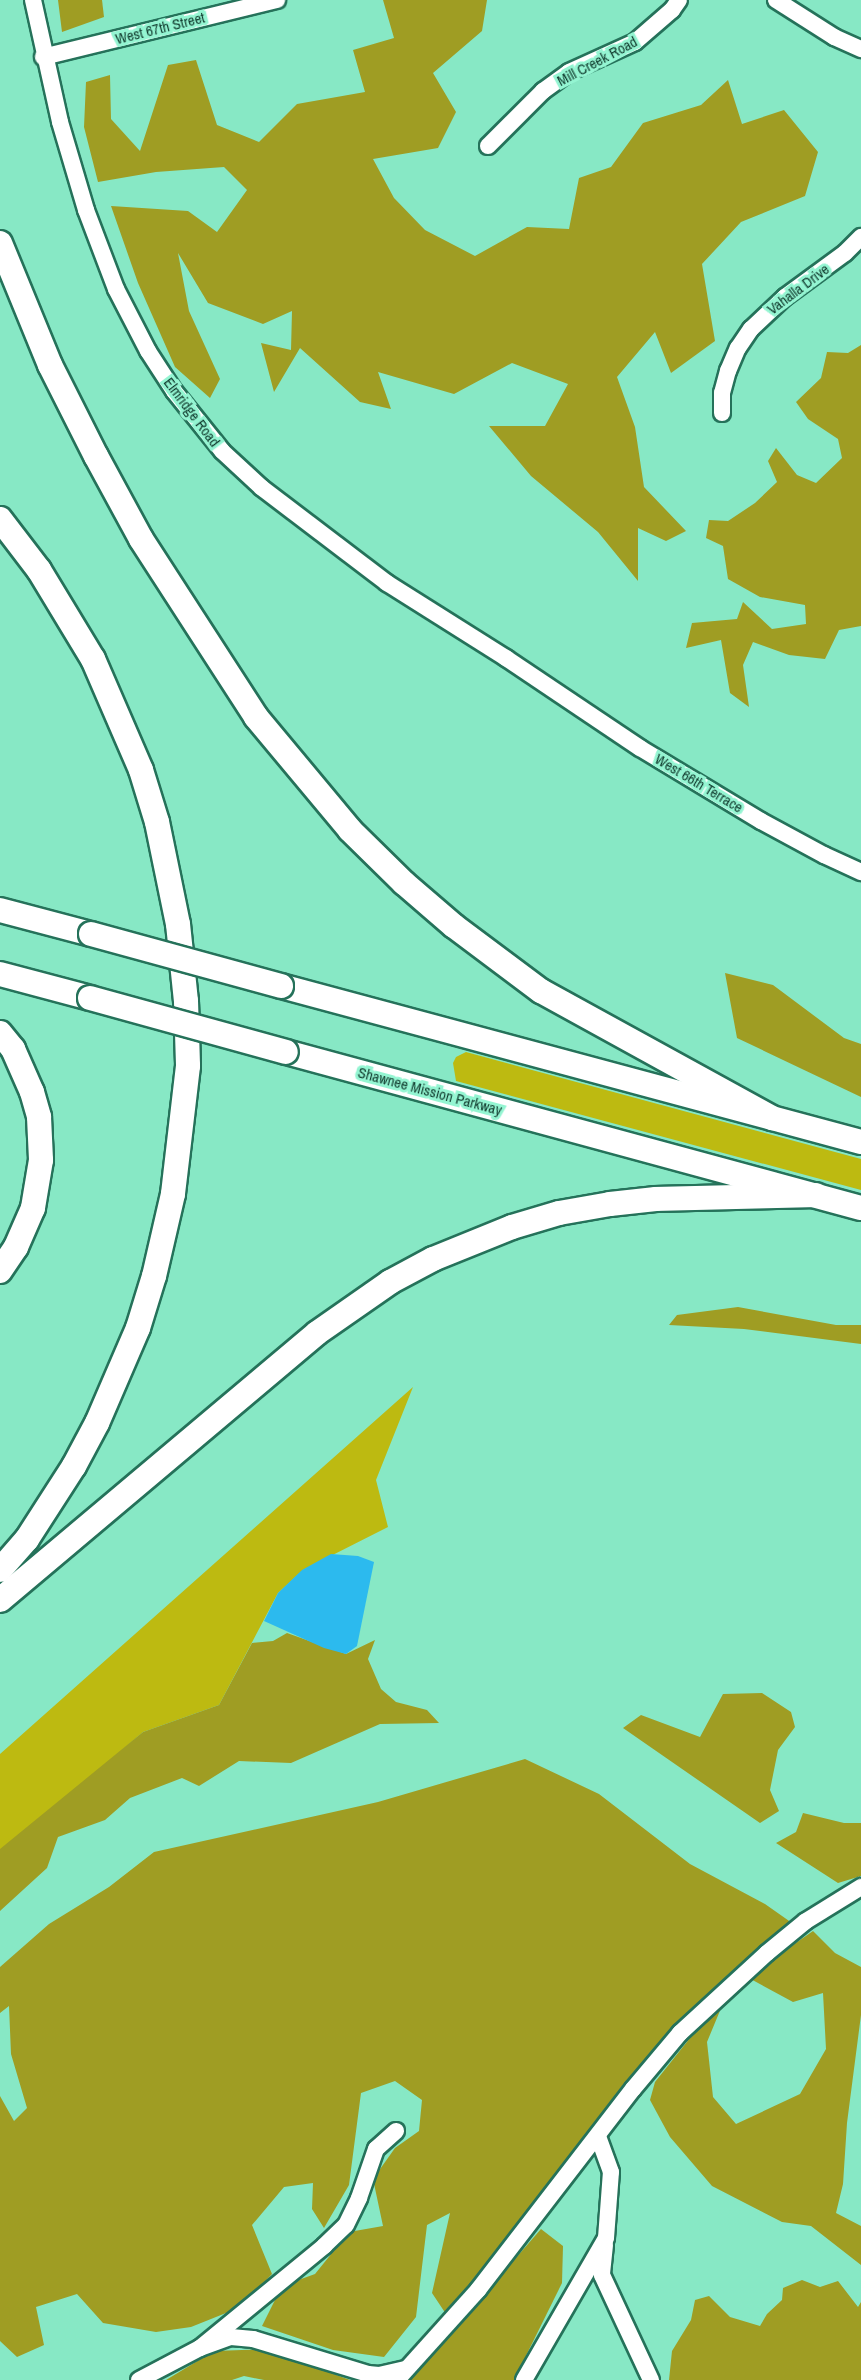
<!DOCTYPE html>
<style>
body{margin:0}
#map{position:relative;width:861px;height:2380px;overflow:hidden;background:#87e8c5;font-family:"Archivo Narrow",sans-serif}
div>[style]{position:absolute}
.green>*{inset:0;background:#bdba11}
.forest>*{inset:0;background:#9f9d23}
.water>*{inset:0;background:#2cbaee}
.roads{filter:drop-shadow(2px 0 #25725a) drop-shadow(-2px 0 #25725a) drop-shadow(0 2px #25725a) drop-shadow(0 -2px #25725a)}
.minor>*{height:16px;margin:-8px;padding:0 8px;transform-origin:8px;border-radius:8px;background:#fff}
.highway>*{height:24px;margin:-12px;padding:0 12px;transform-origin:12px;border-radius:12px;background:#fff}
.bridges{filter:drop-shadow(2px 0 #25725a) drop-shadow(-2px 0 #25725a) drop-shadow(0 2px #25725a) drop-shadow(0 -2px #25725a)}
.highway-bridge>*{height:24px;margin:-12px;padding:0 12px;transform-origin:12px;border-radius:12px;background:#fff}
span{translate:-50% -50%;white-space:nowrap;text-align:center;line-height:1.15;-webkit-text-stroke:6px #94f5d2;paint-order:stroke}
.street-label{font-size:15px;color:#103a2d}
</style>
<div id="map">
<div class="green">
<i style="clip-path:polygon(466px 1052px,861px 1159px,861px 1190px,456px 1081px,453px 1063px,456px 1057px)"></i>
<i style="clip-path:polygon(413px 1387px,376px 1480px,388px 1527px,303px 1570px,278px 1593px,219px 1705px,143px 1732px,0 1855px,0 1754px)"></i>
</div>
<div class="forest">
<i style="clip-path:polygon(58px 0,102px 0,104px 17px,62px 32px)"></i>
<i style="clip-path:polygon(383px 0,487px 0,482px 31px,433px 73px,456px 112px,438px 148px,373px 159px,394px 198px,425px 230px,475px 256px,527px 227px,569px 229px,579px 178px,611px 167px,643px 123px,701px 105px,728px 80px,742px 124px,784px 110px,818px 152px,805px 196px,741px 222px,702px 264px,715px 341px,671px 373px,655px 332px,617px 377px,635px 427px,644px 487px,686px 531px,666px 541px,638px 528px,638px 581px,598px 532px,531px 476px,489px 426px,545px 426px,568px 384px,512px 363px,454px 394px,378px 372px,391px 409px,360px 402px,300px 348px,274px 392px,261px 343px,291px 350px,292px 311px,263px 324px,208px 303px,178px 253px,189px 311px,220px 379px,210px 398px,175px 367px,138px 283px,111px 206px,188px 211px,217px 232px,247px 190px,224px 167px,156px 172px,98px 182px,84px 127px,86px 82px,110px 75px,111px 119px,140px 151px,168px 65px,196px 60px,217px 125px,259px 142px,297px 104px,365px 92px,353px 50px,394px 38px)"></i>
<i style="clip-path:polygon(861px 345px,861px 626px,839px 630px,825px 659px,789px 655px,753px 642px,743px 665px,749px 707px,730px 693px,721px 640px,686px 648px,692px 623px,737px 619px,743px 602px,772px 629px,806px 624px,805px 605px,760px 597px,728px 579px,723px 546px,706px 538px,709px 520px,728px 521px,755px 503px,777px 482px,768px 461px,776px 448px,797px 475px,816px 483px,842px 458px,838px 439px,808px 419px,796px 402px,821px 378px,827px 352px,848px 353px)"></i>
<i style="clip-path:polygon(725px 973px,773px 985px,844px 1038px,861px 1044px,861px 1097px,737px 1038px)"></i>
<i style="clip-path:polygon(738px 1307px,836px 1325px,861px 1325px,861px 1344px,744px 1329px,669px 1325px,677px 1315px)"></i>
<i style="clip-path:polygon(287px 1633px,346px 1654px,375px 1640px,368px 1659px,381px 1689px,396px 1702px,427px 1710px,439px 1723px,380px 1724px,291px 1763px,239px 1761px,199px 1786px,182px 1778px,130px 1798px,105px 1820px,58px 1837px,47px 1868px,0 1911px,0 1849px,143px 1732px,219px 1705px,252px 1643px,273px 1641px)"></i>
<i style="clip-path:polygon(762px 1693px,791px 1712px,795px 1727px,778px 1750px,770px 1790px,779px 1811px,760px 1823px,623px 1728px,641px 1715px,700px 1737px,723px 1694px)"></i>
<i style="clip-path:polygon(525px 1759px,599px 1794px,690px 1864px,765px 1904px,792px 1923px,622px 2086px,518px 2232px,446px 2314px,432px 2293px,450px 2213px,427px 2225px,416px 2317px,384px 2357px,333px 2350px,262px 2326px,282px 2286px,315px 2274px,349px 2232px,383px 2226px,373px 2179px,395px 2148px,419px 2131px,422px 2100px,395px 2081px,361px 2093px,349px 2185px,324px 2228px,312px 2209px,313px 2183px,284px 2187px,252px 2225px,272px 2274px,241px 2307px,191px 2327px,156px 2332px,103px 2323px,77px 2294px,36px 2307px,44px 2345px,17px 2357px,0 2341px,0 2096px,14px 2121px,27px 2108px,11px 2054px,9px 2006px,0 2013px,0 1967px,49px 1924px,109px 1887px,154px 1852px,378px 1802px)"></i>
<i style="clip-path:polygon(803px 1813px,844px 1823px,861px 1823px,861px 1876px,838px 1883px,776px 1843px,796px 1832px)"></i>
<i style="clip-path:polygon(813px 1931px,835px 1953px,861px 1967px,861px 2015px,847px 2123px,843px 2184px,836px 2213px,861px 2226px,861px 2265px,811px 2226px,782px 2222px,712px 2186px,670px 2137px,650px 2100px,655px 2082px,729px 1989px,707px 2042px,713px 2097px,736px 2124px,800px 2094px,826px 2049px,823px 1993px,793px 2002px,747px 1977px)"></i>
<i style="clip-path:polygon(541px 2229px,563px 2246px,562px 2283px,514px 2380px,410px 2380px)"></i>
<i style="clip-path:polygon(802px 2280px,820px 2287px,838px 2281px,858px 2307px,861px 2302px,861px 2380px,669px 2380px,672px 2351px,691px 2320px,695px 2300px,709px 2296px,730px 2317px,760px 2326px,767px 2314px,782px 2300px,783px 2288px)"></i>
<i style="clip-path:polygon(266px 2349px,350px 2380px,264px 2380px,244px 2376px,232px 2380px,166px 2380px,214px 2351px)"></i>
</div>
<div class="water">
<i style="clip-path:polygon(331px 1554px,358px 1556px,374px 1562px,357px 1646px,346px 1654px,324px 1648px,264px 1621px,278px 1593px,302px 1570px)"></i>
</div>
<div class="roads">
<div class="minor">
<i style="left:33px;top:0;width:125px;rotate:77.5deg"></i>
<i style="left:60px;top:122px;width:92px;rotate:73.5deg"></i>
<i style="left:86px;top:210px;width:85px;rotate:69.2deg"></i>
<i style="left:116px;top:289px;width:70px;rotate:62.7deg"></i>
<i style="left:148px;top:351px;width:48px;rotate:57deg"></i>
<i style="left:174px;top:391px;width:77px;rotate:51.3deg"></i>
<i style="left:222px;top:451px;width:54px;rotate:42.8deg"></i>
<i style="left:262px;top:488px;width:157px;rotate:37.2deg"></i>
<i style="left:387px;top:583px;width:141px;rotate:32.2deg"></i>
<i style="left:506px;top:658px;width:161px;rotate:33.9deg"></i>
<i style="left:640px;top:748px;width:141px;rotate:31.1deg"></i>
<i style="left:761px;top:821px;width:72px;rotate:28.4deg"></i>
<i style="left:824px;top:855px;width:41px;rotate:24.7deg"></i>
<i style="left:776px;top:0;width:69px;rotate:32.5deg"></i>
<i style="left:834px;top:37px;width:30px;rotate:24deg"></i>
<i style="left:43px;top:57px;width:241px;rotate:-13.7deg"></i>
<i style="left:488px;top:146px;width:78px;rotate:-45deg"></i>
<i style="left:543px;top:91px;width:32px;rotate:-36deg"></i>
<i style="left:569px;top:72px;width:72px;rotate:-24.4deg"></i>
<i style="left:635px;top:42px;width:49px;rotate:-40.9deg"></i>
<i style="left:672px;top:10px;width:12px;rotate:-55deg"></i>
<i style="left:722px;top:413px;width:20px;rotate:-90deg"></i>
<i style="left:722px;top:393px;width:23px;rotate:-75deg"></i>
<i style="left:728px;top:371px;width:25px;rotate:-67deg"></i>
<i style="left:738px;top:348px;width:23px;rotate:-56deg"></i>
<i style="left:751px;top:329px;width:47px;rotate:-43.3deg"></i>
<i style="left:785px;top:297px;width:74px;rotate:-36.3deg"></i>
<i style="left:845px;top:253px;width:23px;rotate:-45deg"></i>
<i style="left:605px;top:2245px;width:30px;rotate:96deg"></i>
<i style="left:602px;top:2275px;width:116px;rotate:65deg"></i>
<i style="left:200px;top:2348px;width:161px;rotate:-39.4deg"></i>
<i style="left:324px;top:2246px;width:30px;rotate:-44deg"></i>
<i style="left:346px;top:2225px;width:30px;rotate:-64deg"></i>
<i style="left:359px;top:2198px;width:52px;rotate:-70.9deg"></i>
<i style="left:376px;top:2149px;width:27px;rotate:-42deg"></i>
<i style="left:139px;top:2380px;width:69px;rotate:-27.7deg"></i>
<i style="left:200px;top:2348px;width:33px;rotate:-20deg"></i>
<i style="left:231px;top:2337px;width:22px;rotate:5deg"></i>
<i style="left:253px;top:2339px;width:120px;rotate:16.9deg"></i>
<i style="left:368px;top:2374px;width:11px;rotate:5deg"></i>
<i style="left:379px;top:2375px;width:28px;rotate:-13deg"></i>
<i style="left:397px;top:2380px;width:121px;rotate:-48deg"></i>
<i style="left:478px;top:2290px;width:254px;rotate:-52.4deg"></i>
<i style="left:633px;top:2089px;width:73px;rotate:-50deg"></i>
<i style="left:680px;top:2033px;width:118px;rotate:-42.6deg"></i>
<i style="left:767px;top:1953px;width:50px;rotate:-39.4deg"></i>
<i style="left:806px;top:1921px;width:65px;rotate:-31.7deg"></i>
<i style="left:524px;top:2380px;width:164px;rotate:-60deg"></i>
<i style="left:606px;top:2238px;width:66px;rotate:-85.7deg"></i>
<i style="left:611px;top:2172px;width:37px;rotate:-110deg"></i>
</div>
<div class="highway">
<i style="left:0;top:243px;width:132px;rotate:67.7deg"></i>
<i style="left:50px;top:365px;width:102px;rotate:63.2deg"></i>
<i style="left:96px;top:456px;width:94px;rotate:61.5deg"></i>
<i style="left:141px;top:539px;width:212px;rotate:57.1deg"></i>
<i style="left:256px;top:717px;width:147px;rotate:50.2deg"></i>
<i style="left:350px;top:830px;width:76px;rotate:44.5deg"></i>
<i style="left:404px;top:883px;width:66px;rotate:40.7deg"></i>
<i style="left:454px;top:926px;width:109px;rotate:36.8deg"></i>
<i style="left:541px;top:991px;width:264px;rotate:28.8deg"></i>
<i style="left:0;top:519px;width:64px;rotate:52.6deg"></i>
<i style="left:39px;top:570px;width:104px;rotate:58.8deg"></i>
<i style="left:93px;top:659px;width:121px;rotate:66.6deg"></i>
<i style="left:141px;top:770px;width:54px;rotate:72.9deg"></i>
<i style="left:157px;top:822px;width:104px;rotate:78.4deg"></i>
<i style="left:178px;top:924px;width:77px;rotate:84.1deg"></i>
<i style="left:186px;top:1001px;width:65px;rotate:88.2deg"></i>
<i style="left:188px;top:1066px;width:129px;rotate:96.7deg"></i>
<i style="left:173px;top:1194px;width:84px;rotate:103deg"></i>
<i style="left:154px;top:1276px;width:54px;rotate:107.1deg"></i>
<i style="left:138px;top:1328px;width:103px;rotate:113.3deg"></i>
<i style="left:97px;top:1423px;width:49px;rotate:118.1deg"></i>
<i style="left:74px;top:1466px;width:87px;rotate:122.8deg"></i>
<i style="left:27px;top:1539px;width:41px;rotate:131.1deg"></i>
<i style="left:0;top:910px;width:94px;rotate:14.8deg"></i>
<i style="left:0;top:974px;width:93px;rotate:14.9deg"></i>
<i style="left:281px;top:986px;width:601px;rotate:15.05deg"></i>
<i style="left:0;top:1033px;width:21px;rotate:51deg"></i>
<i style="left:13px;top:1049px;width:47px;rotate:66.2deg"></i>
<i style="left:32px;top:1092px;width:26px;rotate:74deg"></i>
<i style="left:39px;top:1117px;width:43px;rotate:87.3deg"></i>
<i style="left:41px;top:1160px;width:49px;rotate:99.5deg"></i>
<i style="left:33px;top:1208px;width:43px;rotate:113.6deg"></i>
<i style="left:16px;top:1247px;width:29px;rotate:124deg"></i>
<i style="left:286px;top:1052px;width:596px;rotate:15.18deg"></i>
<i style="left:0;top:1600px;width:414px;rotate:-40.1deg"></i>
<i style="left:317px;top:1333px;width:89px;rotate:-34.9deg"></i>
<i style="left:390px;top:1282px;width:49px;rotate:-28.1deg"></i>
<i style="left:433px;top:1259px;width:85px;rotate:-22.1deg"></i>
<i style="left:512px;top:1227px;width:49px;rotate:-16.6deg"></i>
<i style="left:559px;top:1213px;width:52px;rotate:-10deg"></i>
<i style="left:610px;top:1204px;width:46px;rotate:-6.2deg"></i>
<i style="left:656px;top:1199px;width:160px;rotate:-1.4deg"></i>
</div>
</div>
<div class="bridges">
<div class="highway-bridge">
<i style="left:91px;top:934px;width:197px;rotate:15.3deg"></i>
<i style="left:90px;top:998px;width:203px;rotate:15.4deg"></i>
</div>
</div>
<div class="street-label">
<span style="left:160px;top:28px;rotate:-14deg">West 67th Street</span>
<span style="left:597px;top:61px;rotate:-28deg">Mill Creek Road</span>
<span style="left:798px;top:289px;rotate:-37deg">Vahalla Drive</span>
<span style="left:192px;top:412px;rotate:53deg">Elmridge Road</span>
<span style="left:699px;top:783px;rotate:31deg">West 66th Terrace</span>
<span style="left:430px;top:1091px;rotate:15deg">Shawnee Mission Parkway</span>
</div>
</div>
